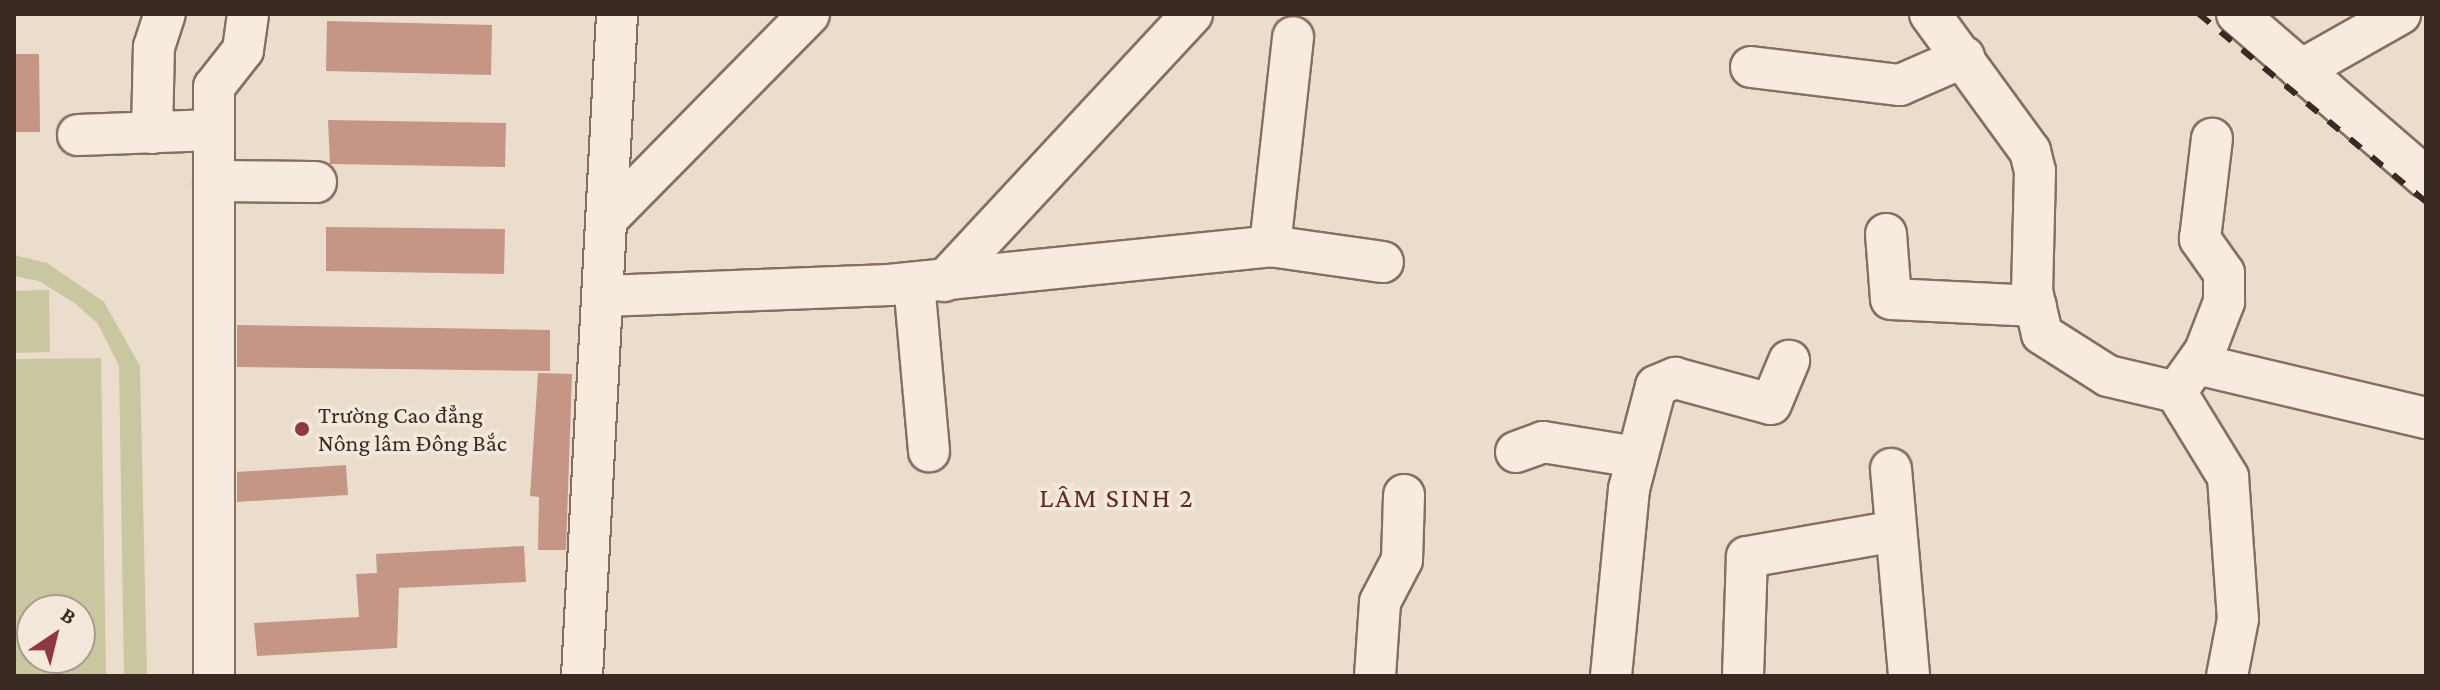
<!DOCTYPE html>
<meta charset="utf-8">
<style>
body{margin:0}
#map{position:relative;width:2440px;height:690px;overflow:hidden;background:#ebddcb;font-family:"Crimson Pro",serif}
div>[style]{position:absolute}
.green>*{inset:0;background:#c8c79f}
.building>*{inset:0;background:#c59685}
.roads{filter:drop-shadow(2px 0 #866f61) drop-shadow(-2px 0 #866f61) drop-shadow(0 2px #866f61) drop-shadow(0 -2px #866f61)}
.minor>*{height:40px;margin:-20px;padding:0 20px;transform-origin:20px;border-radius:20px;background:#f6ebde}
.rail>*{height:6px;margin-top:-3px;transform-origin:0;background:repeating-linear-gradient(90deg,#382a22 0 14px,transparent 0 28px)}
.dots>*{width:22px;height:22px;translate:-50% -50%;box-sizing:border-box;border:4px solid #f3e8da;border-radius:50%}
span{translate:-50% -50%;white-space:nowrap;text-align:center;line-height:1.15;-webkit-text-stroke:7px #f3e8da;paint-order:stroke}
.poi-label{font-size:24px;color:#382a22}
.left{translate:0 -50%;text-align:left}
.quarter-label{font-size:28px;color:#602a26;letter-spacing:2px}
.frame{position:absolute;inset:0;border:16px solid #382a22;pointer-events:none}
.north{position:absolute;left:16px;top:594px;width:80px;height:80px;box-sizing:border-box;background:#f3e8da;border:2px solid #a89c90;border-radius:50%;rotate:35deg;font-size:22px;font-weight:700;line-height:32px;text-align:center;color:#382a22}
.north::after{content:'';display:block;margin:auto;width:28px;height:36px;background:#8f3744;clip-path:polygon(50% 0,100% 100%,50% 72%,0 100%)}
</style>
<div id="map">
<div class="green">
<i style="clip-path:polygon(14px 255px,47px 263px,104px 302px,140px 366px,147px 676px,124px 676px,119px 366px,98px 324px,76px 304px,39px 281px,14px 276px)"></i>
<i style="clip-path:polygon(49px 290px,50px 352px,14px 353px,14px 291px)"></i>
<i style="clip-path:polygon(evenodd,101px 358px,106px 676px,14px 676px,14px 359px,101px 358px,32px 610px,80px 610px,80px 658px,32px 658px,32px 610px)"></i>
</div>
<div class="building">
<i style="clip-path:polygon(327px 21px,492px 25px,491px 75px,326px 71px)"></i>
<i style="clip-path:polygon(14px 54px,39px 54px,40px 132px,14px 132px)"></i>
<i style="clip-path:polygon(328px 120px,506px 123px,505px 167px,330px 164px)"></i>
<i style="clip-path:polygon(326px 227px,505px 229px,504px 274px,326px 271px)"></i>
<i style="clip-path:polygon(237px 325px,550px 330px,550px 371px,237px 367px)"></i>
<i style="clip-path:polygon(538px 373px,572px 374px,566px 550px,538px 550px,539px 497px,530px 496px)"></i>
<i style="clip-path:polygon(346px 465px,348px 495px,237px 502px,237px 472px)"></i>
<i style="clip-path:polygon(524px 546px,526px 582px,399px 588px,397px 648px,257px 656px,254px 623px,359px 617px,356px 574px,377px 573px,376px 554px)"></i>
</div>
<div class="roads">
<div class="minor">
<i style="left:1930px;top:14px;width:170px;rotate:53.9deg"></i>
<i style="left:2030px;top:151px;width:21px;rotate:76deg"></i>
<i style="left:2035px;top:171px;width:120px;rotate:91.4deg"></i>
<i style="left:2032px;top:291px;width:44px;rotate:76.9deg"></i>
<i style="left:2042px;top:334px;width:78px;rotate:32.5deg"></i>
<i style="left:2108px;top:376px;width:70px;rotate:13.2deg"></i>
<i style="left:2176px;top:392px;width:100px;rotate:58.5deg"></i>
<i style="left:2228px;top:477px;width:142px;rotate:86deg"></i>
<i style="left:2238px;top:619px;width:58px;rotate:100.9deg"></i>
<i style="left:2237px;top:14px;width:250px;rotate:40.9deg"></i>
<i style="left:1751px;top:67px;width:150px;rotate:6.9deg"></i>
<i style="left:1900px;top:85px;width:70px;rotate:-23.6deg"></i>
<i style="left:2301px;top:70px;width:114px;rotate:-29.5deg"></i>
<i style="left:152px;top:133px;width:86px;rotate:-88.7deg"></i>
<i style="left:154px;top:47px;width:35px;rotate:-72deg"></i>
<i style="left:78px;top:135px;width:136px;rotate:-2.1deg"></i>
<i style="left:214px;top:181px;width:102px;rotate:0.6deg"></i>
<i style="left:608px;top:218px;width:286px;rotate:-45.4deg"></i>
<i style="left:1886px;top:234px;width:65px;rotate:85.6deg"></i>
<i style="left:1891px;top:299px;width:145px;rotate:2.8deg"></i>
<i style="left:1270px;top:246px;width:210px;rotate:-83.7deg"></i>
<i style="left:944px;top:281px;width:364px;rotate:-47.1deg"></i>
<i style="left:914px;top:283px;width:169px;rotate:84.9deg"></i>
<i style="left:605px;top:296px;width:284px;rotate:-2.2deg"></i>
<i style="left:889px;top:285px;width:383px;rotate:-5.8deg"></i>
<i style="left:1270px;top:246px;width:114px;rotate:8.1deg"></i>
<i style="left:2197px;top:364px;width:235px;rotate:13.3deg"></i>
<i style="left:2176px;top:392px;width:50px;rotate:-54.7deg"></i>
<i style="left:2205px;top:351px;width:53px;rotate:-68.8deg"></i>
<i style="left:2224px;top:302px;width:29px;rotate:-90deg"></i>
<i style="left:2224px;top:273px;width:42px;rotate:-125.2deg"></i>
<i style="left:2200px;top:239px;width:101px;rotate:-83.2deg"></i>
<i style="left:1516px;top:452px;width:29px;rotate:-20deg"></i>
<i style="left:1543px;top:442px;width:94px;rotate:9.2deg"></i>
<i style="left:1891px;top:469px;width:208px;rotate:85deg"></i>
<i style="left:214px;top:676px;width:589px;rotate:-90deg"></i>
<i style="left:214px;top:87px;width:47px;rotate:-51.9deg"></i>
<i style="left:243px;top:50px;width:36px;rotate:-82deg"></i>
<i style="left:582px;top:676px;width:663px;rotate:-86.97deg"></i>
<i style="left:1375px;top:676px;width:74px;rotate:-86.1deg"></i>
<i style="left:1380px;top:602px;width:47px;rotate:-62.4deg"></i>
<i style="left:1402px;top:560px;width:65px;rotate:-88.2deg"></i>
<i style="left:1611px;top:676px;width:188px;rotate:-84.5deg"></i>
<i style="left:1629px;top:489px;width:106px;rotate:-75.3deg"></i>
<i style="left:1656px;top:386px;width:21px;rotate:-23deg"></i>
<i style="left:1675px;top:378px;width:99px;rotate:15.2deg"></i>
<i style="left:1771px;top:404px;width:47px;rotate:-67.3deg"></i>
<i style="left:1743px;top:676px;width:119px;rotate:-88.1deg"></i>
<i style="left:1747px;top:557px;width:151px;rotate:-9.9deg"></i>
</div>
</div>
<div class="rail">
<i style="left:2199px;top:14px;width:295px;rotate:39.6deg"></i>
</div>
<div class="dots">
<i style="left:302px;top:429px;background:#8f3744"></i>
</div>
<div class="poi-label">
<span class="left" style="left:318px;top:429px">Trường Cao đẳng<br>Nông lâm Đông Bắc</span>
</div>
<div class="quarter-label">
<span style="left:1117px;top:498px">LÂM SINH 2</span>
</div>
<div class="frame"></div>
<div class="north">B</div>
</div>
